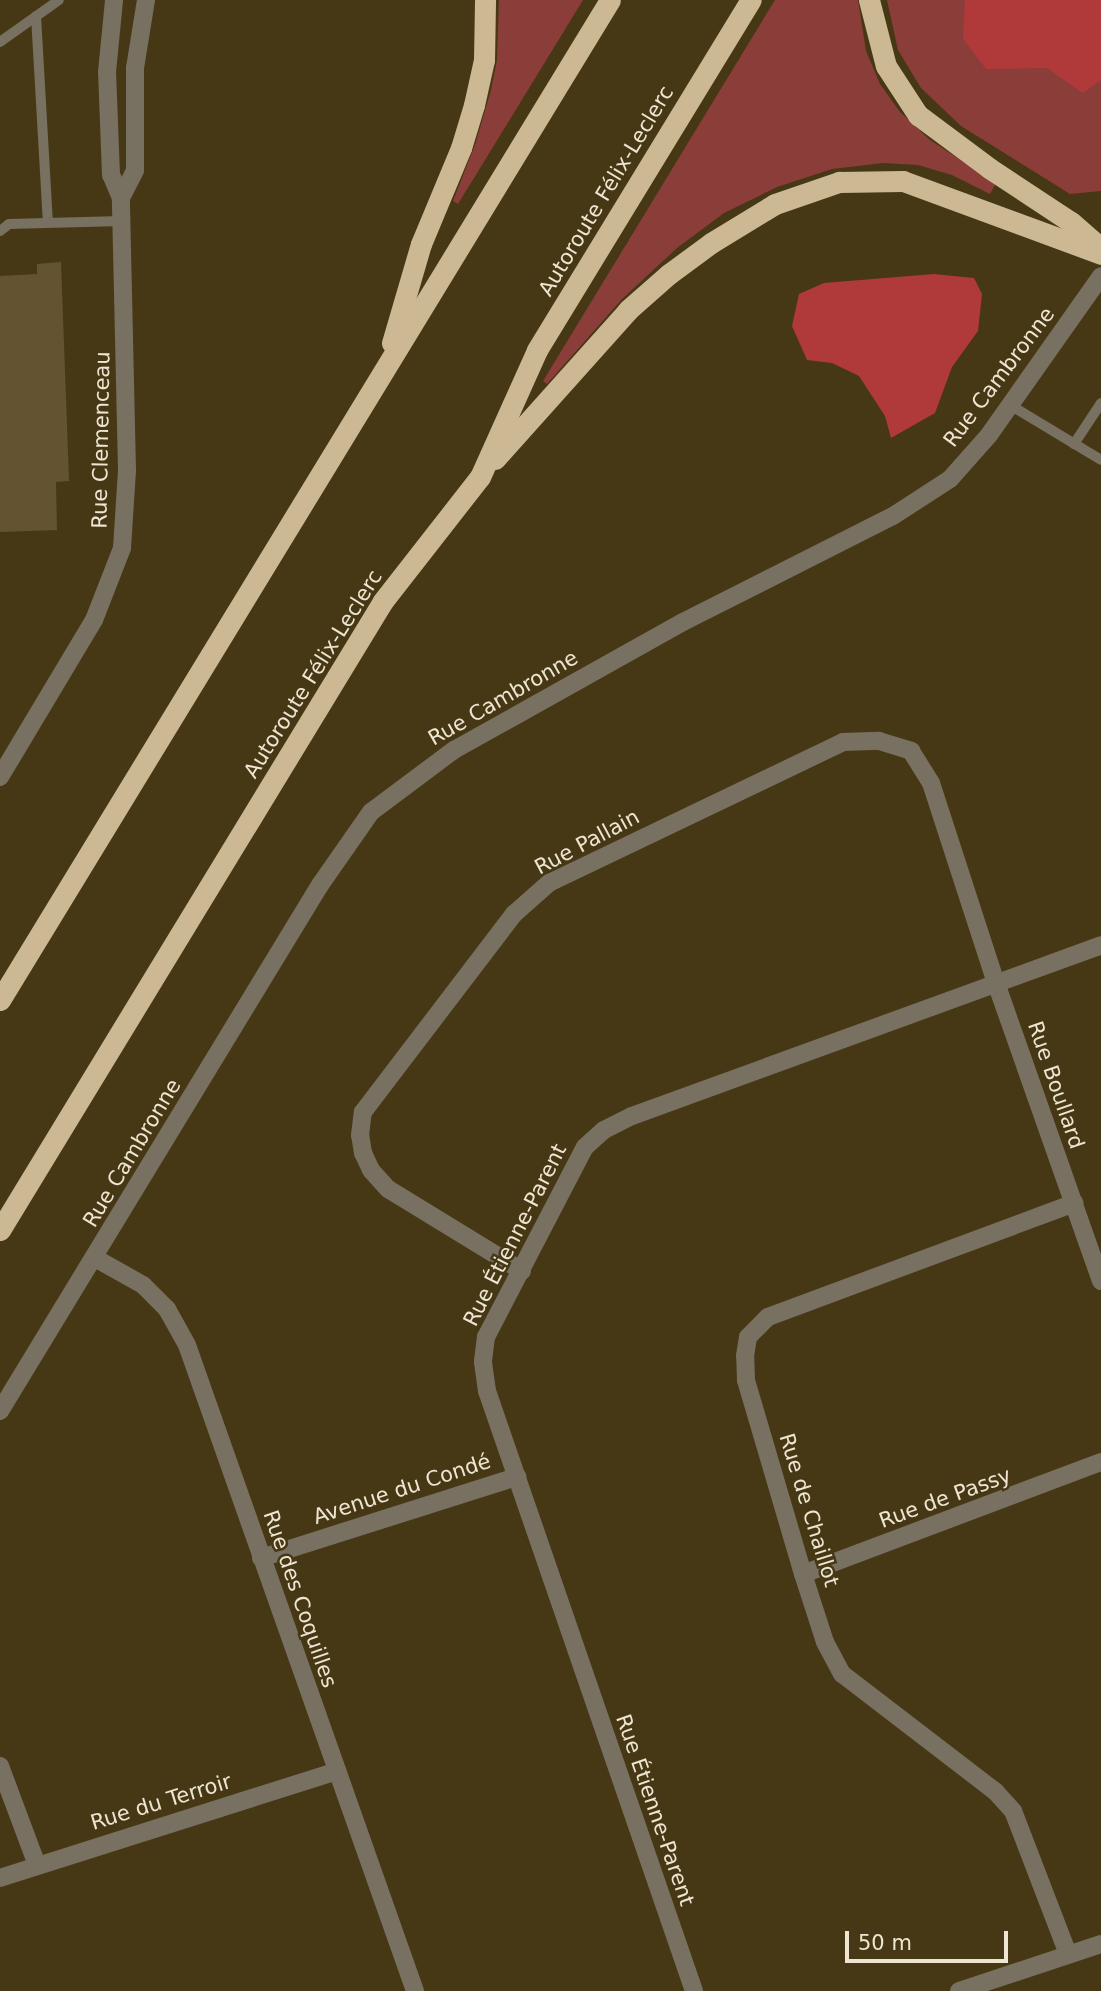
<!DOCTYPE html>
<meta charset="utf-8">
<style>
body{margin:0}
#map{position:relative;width:1101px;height:1991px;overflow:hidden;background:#473815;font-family:"DejaVu Sans",sans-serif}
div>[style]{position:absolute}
.green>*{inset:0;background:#8b3d3a}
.forest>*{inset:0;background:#af3a39}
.building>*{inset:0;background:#645331}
.service>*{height:10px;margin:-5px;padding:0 5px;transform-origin:5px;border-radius:5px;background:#787061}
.minor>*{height:18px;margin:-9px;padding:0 9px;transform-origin:9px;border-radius:9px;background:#787061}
.tertiary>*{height:18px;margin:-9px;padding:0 9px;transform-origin:9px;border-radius:9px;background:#787061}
.motorway>*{height:21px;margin:-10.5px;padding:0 10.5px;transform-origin:10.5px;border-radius:10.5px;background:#ccb994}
span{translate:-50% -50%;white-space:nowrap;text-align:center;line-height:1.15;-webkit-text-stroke:5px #473815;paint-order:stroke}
.street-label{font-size:21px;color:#eee5d2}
.scale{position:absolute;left:845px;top:1931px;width:163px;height:32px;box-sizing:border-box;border:4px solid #eee5d2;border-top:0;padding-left:9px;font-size:21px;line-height:24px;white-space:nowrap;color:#eee5d2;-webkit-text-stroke:5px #473815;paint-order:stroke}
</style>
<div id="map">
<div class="green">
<i style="clip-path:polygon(499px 0,583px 0,458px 204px,453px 201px,475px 145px,491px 90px,497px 60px)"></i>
<i style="clip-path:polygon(775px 0,858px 0,866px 51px,880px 84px,900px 112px,930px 140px,996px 183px,990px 194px,952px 175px,918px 165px,883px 163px,832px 169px,777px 187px,724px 213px,677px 248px,622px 299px,547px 384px,543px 381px)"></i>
<i style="clip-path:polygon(887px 0,1101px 0,1101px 191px,1070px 194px,961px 126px,921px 88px,898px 50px)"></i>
</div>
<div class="forest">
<i style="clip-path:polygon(965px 0,1101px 0,1101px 80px,1083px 93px,1047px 68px,986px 69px,963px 39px)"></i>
<i style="clip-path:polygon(934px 274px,974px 278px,982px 294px,978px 331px,952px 367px,935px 413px,891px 438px,885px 416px,859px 376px,832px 363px,807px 360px,792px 326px,799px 294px,824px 283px)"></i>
</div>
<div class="building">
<i style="clip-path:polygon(61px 262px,69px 481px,56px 482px,57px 530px,0 532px,0 276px,37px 274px,37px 264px)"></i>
</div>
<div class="service">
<i style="left:36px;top:16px;width:207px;rotate:86.7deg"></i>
<i style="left:0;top:42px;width:72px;rotate:-35.4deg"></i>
<i style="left:0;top:231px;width:11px;rotate:-38deg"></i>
<i style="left:9px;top:224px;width:113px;rotate:-1.5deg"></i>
<i style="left:1010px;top:405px;width:106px;rotate:31.1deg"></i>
<i style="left:1074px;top:444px;width:49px;rotate:-56.6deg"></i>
</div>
<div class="minor">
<i style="left:95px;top:1258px;width:55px;rotate:29.4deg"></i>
<i style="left:143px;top:1285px;width:34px;rotate:45deg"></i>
<i style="left:167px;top:1309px;width:41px;rotate:60.9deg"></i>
<i style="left:187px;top:1345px;width:685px;rotate:70.56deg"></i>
<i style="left:522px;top:1271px;width:157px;rotate:-148.5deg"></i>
<i style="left:388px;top:1189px;width:25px;rotate:-132deg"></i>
<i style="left:371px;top:1170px;width:19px;rotate:-115deg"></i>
<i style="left:363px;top:1153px;width:18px;rotate:-99deg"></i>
<i style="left:360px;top:1135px;width:23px;rotate:-83deg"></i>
<i style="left:363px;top:1112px;width:249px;rotate:-52.7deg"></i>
<i style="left:514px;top:914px;width:47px;rotate:-41.5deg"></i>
<i style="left:549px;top:883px;width:326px;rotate:-25.6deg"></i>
<i style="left:843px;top:742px;width:36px;rotate:-2deg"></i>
<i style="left:879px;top:741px;width:34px;rotate:17deg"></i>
<i style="left:911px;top:751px;width:38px;rotate:58deg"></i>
<i style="left:931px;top:783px;width:210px;rotate:72deg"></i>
<i style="left:996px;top:983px;width:316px;rotate:70.6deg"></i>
<i style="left:0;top:1411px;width:616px;rotate:-58.69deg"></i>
<i style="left:320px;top:885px;width:89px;rotate:-55.1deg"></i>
<i style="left:371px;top:812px;width:104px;rotate:-36.8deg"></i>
<i style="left:454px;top:750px;width:262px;rotate:-29.2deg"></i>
<i style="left:683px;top:622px;width:235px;rotate:-26.8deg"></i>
<i style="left:893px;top:516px;width:68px;rotate:-33deg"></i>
<i style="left:950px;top:479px;width:59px;rotate:-48.4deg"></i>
<i style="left:989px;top:435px;width:194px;rotate:-54.8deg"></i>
<i style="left:261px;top:1558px;width:269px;rotate:-17.6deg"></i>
<i style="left:803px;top:1574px;width:318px;rotate:-20.6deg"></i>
<i style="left:0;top:1766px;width:106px;rotate:69.5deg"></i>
<i style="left:0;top:1878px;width:354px;rotate:-17.6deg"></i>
<i style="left:1068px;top:1954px;width:153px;rotate:-111deg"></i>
<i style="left:1013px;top:1811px;width:25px;rotate:-132deg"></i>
<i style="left:996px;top:1792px;width:194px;rotate:-142.5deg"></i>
<i style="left:842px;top:1674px;width:36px;rotate:-118deg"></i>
<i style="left:825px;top:1642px;width:71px;rotate:-107.9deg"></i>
<i style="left:803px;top:1574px;width:202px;rotate:-106.4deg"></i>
<i style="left:746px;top:1380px;width:24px;rotate:-92deg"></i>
<i style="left:745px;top:1356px;width:19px;rotate:-81deg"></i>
<i style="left:748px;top:1337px;width:28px;rotate:-45deg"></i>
<i style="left:768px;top:1317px;width:327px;rotate:-20.4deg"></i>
<i style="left:694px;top:1991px;width:635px;rotate:-109.03deg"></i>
<i style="left:487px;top:1391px;width:30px;rotate:-98deg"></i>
<i style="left:483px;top:1361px;width:24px;rotate:-83deg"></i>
<i style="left:486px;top:1337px;width:214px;rotate:-62.5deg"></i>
<i style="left:585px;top:1147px;width:25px;rotate:-42deg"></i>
<i style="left:604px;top:1130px;width:31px;rotate:-27deg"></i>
<i style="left:632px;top:1116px;width:499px;rotate:-20deg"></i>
<i style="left:959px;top:1991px;width:150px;rotate:-18.3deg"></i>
</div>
<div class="tertiary">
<i style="left:121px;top:198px;width:31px;rotate:-63deg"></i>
<i style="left:135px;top:170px;width:102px;rotate:-90deg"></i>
<i style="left:135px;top:68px;width:69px;rotate:-80.8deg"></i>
<i style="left:0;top:777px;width:183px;rotate:-59.1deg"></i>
<i style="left:94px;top:620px;width:77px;rotate:-68.7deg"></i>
<i style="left:122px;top:548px;width:78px;rotate:-86.3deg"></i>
<i style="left:127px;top:470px;width:272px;rotate:-91.3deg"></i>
<i style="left:121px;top:198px;width:25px;rotate:-113deg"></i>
<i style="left:111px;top:175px;width:103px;rotate:-92.2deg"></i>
<i style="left:107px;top:72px;width:72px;rotate:-84.4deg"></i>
</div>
<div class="motorway">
<i style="left:869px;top:0;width:68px;rotate:75.6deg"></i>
<i style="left:886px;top:66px;width:59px;rotate:56.9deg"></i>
<i style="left:918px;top:115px;width:89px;rotate:36.7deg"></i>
<i style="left:989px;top:168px;width:98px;rotate:33.4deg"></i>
<i style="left:1071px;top:222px;width:40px;rotate:41deg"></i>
<i style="left:392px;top:343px;width:103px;rotate:-73.7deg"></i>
<i style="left:421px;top:244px;width:104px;rotate:-67.4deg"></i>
<i style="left:461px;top:148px;width:45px;rotate:-73.2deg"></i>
<i style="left:474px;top:105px;width:46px;rotate:-77.5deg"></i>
<i style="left:484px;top:60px;width:60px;rotate:-89deg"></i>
<i style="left:495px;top:459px;width:200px;rotate:-48.2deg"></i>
<i style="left:628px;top:310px;width:55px;rotate:-41.3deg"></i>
<i style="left:669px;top:274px;width:52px;rotate:-36.4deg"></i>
<i style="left:711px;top:243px;width:75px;rotate:-31.4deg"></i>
<i style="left:775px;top:204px;width:68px;rotate:-19deg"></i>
<i style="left:839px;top:182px;width:64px;rotate:-0.9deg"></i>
<i style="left:903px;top:181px;width:211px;rotate:20.2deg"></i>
<i style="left:0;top:1000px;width:1171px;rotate:-58.62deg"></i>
<i style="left:0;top:1230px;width:736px;rotate:-58.66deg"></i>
<i style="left:383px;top:601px;width:157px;rotate:-52deg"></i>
<i style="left:480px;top:477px;width:139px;rotate:-65.8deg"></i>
<i style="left:537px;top:350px;width:410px;rotate:-58.6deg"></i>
</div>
<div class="street-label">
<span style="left:606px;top:191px;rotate:-59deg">Autoroute Félix-Leclerc</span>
<span style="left:999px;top:377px;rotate:-53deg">Rue Cambronne</span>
<span style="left:101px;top:440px;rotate:-89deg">Rue Clemenceau</span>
<span style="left:313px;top:674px;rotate:-58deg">Autoroute Félix-Leclerc</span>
<span style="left:503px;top:698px;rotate:-30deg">Rue Cambronne</span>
<span style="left:587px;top:842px;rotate:-28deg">Rue Pallain</span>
<span style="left:1056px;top:1085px;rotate:71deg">Rue Boullard</span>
<span style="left:132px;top:1153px;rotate:-59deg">Rue Cambronne</span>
<span style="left:515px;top:1235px;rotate:-63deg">Rue Étienne-Parent</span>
<span style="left:402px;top:1489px;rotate:-18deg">Avenue du Condé</span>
<span style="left:945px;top:1498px;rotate:-20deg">Rue de Passy</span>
<span style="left:809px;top:1510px;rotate:73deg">Rue de Chaillot</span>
<span style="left:300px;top:1599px;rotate:71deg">Rue des Coquilles</span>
<span style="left:161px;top:1802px;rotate:-17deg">Rue du Terroir</span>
<span style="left:655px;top:1810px;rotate:71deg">Rue Étienne-Parent</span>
</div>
<div class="scale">50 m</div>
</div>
